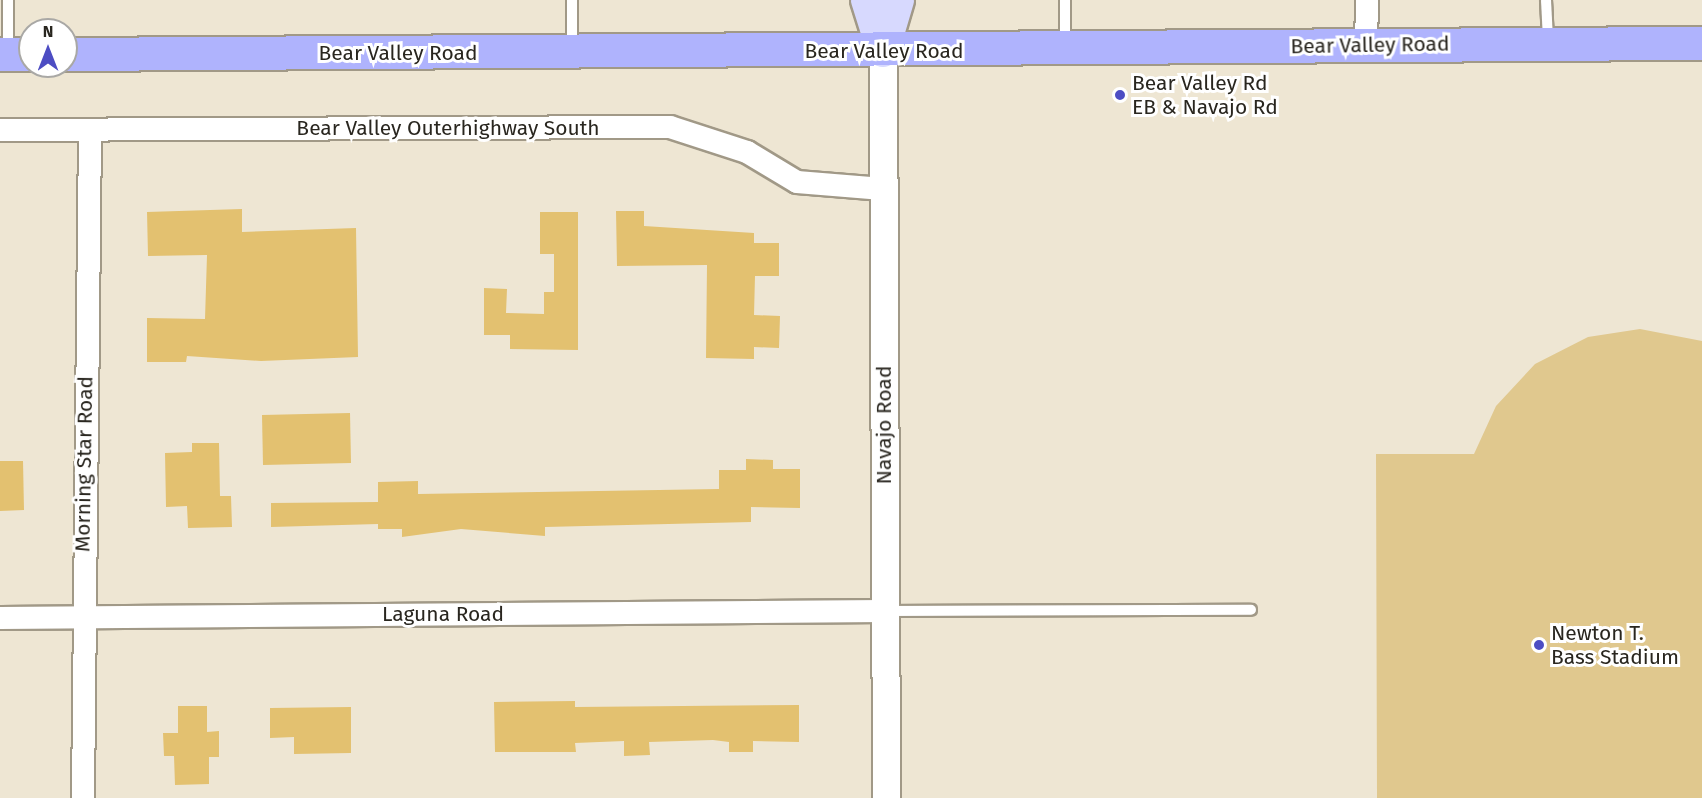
<!DOCTYPE html>
<style>
body{margin:0}
#map{position:relative;width:1702px;height:798px;overflow:hidden;background:#eee6d3;font-family:"Fira Sans",sans-serif}
div>[style]{position:absolute}
.green>*{inset:0;background:#e0c88e}
.building>*{inset:0;background:#e3c170}
.roads{filter:drop-shadow(2px 0 #a19987) drop-shadow(-2px 0 #a19987) drop-shadow(0 2px #a19987) drop-shadow(0 -2px #a19987)}
.service>*{height:10px;margin:-5px;padding:0 5px;transform-origin:5px;border-radius:5px;background:#fff}
.minor>*{height:22px;margin:-11px;padding:0 11px;transform-origin:11px;border-radius:11px;background:#fff}
.tertiary>*{height:27px;margin:-13.5px;padding:0 13.5px;transform-origin:13.5px;border-radius:13.5px;background:#fff}
.secondary>*{height:32px;margin:-16px;padding:0 16px;transform-origin:16px;border-radius:16px;background:#d7d9fe}
.primary>*{height:33px;margin:-16.5px;padding:0 16.5px;transform-origin:16.5px;border-radius:16.5px;background:#afb3fd}
.dots>*{width:16px;height:16px;translate:-50% -50%;box-sizing:border-box;border:3px solid #fff;border-radius:50%}
span{translate:-50% -50%;white-space:nowrap;text-align:center;line-height:1.15;-webkit-text-stroke:6px #fff;paint-order:stroke}
.street-label{font-size:21px;color:#29261f}
.poi-label{font-size:21px;color:#29261f}
.left{translate:0 -50%;text-align:left}
.north{position:absolute;left:18px;top:18px;width:60px;height:60px;box-sizing:border-box;background:#fff;border:2px solid #a9a8a5;border-radius:50%;rotate:0deg;font-size:16px;font-weight:700;line-height:24px;text-align:center;color:#29261f}
.north::after{content:'';display:block;margin:auto;width:21px;height:27px;background:#4d4dc3;clip-path:polygon(50% 0,100% 100%,50% 72%,0 100%)}
</style>
<div id="map">
<div class="green">
<i style="clip-path:polygon(1640px 329px,1702px 341px,1702px 798px,1377px 798px,1376px 454px,1474px 454px,1496px 406px,1535px 364px,1588px 337px)"></i>
</div>
<div class="building">
<i style="clip-path:polygon(242px 209px,242px 232px,356px 228px,358px 357px,261px 361px,187px 356px,186px 362px,147px 362px,147px 318px,205px 319px,207px 255px,148px 256px,147px 212px)"></i>
<i style="clip-path:polygon(616px 211px,644px 211px,644px 226px,754px 233px,754px 243px,779px 243px,779px 276px,755px 276px,754px 315px,780px 316px,779px 348px,754px 347px,754px 359px,706px 358px,707px 265px,617px 266px)"></i>
<i style="clip-path:polygon(540px 212px,578px 212px,578px 350px,510px 349px,510px 335px,484px 335px,484px 288px,507px 289px,506px 313px,544px 314px,544px 292px,554px 292px,554px 254px,540px 254px)"></i>
<i style="clip-path:polygon(350px 413px,351px 463px,263px 465px,262px 415px)"></i>
<i style="clip-path:polygon(192px 443px,219px 443px,220px 496px,231px 496px,232px 527px,188px 528px,187px 506px,166px 507px,165px 453px,192px 452px)"></i>
<i style="clip-path:polygon(746px 459px,773px 460px,773px 469px,800px 469px,800px 508px,751px 507px,751px 522px,545px 527px,545px 536px,461px 529px,402px 537px,402px 529px,378px 529px,378px 524px,271px 527px,271px 503px,378px 502px,378px 482px,418px 481px,418px 494px,719px 489px,719px 470px,746px 470px)"></i>
<i style="clip-path:polygon(0 461px,23px 461px,24px 510px,0 511px)"></i>
<i style="clip-path:polygon(575px 701px,575px 707px,799px 705px,799px 742px,753px 741px,753px 752px,729px 752px,729px 742px,713px 740px,649px 742px,650px 755px,624px 756px,624px 741px,575px 743px,576px 752px,495px 752px,494px 702px)"></i>
<i style="clip-path:polygon(178px 706px,207px 706px,207px 732px,219px 731px,219px 757px,209px 757px,209px 784px,175px 785px,174px 756px,164px 756px,163px 733px,178px 733px)"></i>
<i style="clip-path:polygon(351px 707px,351px 753px,294px 754px,294px 737px,270px 738px,270px 708px)"></i>
</div>
<div class="roads">
<div class="service">
<i style="left:8px;top:0;width:51px;rotate:90deg"></i>
<i style="left:572px;top:0;width:48px;rotate:90deg"></i>
<i style="left:1065px;top:0;width:45px;rotate:90deg"></i>
<i style="left:1546px;top:0;width:40px;rotate:87.1deg"></i>
<i style="left:886px;top:611px;width:365px;rotate:-0.2deg"></i>
</div>
<div class="minor">
<i style="left:1366px;top:45px;width:45px;rotate:-88.7deg"></i>
<i style="left:0;top:130px;width:670px;rotate:-0.26deg"></i>
<i style="left:670px;top:127px;width:81px;rotate:18deg"></i>
<i style="left:747px;top:152px;width:58px;rotate:31deg"></i>
<i style="left:797px;top:182px;width:86px;rotate:4.7deg"></i>
<i style="left:0;top:618px;width:885px;rotate:-0.45deg"></i>
<i style="left:83px;top:798px;width:668px;rotate:-89.4deg"></i>
</div>
<div class="tertiary">
<i style="left:883px;top:51px;width:747px;rotate:89.77deg"></i>
</div>
<div class="secondary">
<i style="left:867px;top:0;width:53px;rotate:72.6deg"></i>
<i style="left:883px;top:51px;width:53px;rotate:-73.6deg"></i>
</div>
<div class="primary">
<i style="left:0;top:54px;width:30px"></i>
<i style="left:66px;top:54px;width:1636px;rotate:-0.39deg"></i>
</div>
</div>
<div class="dots">
<i style="left:1120px;top:95px;background:#4d4dc3"></i>
<i style="left:1539px;top:645px;background:#4d4dc3"></i>
</div>
<div class="street-label">
<span style="left:1370px;top:45px;rotate:-1deg">Bear Valley Road</span>
<span style="left:884px;top:51px">Bear Valley Road</span>
<span style="left:398px;top:53px">Bear Valley Road</span>
<span style="left:448px;top:128px">Bear Valley Outerhighway South</span>
<span style="left:884px;top:425px;rotate:-90deg">Navajo Road</span>
<span style="left:84px;top:464px;rotate:-89deg">Morning Star Road</span>
<span style="left:443px;top:614px">Laguna Road</span>
</div>
<div class="poi-label">
<span class="left" style="left:1132px;top:95px">Bear Valley Rd<br>EB &amp; Navajo Rd</span>
<span class="left" style="left:1551px;top:645px">Newton T.<br>Bass Stadium</span>
</div>
<div class="north">N</div>
</div>
